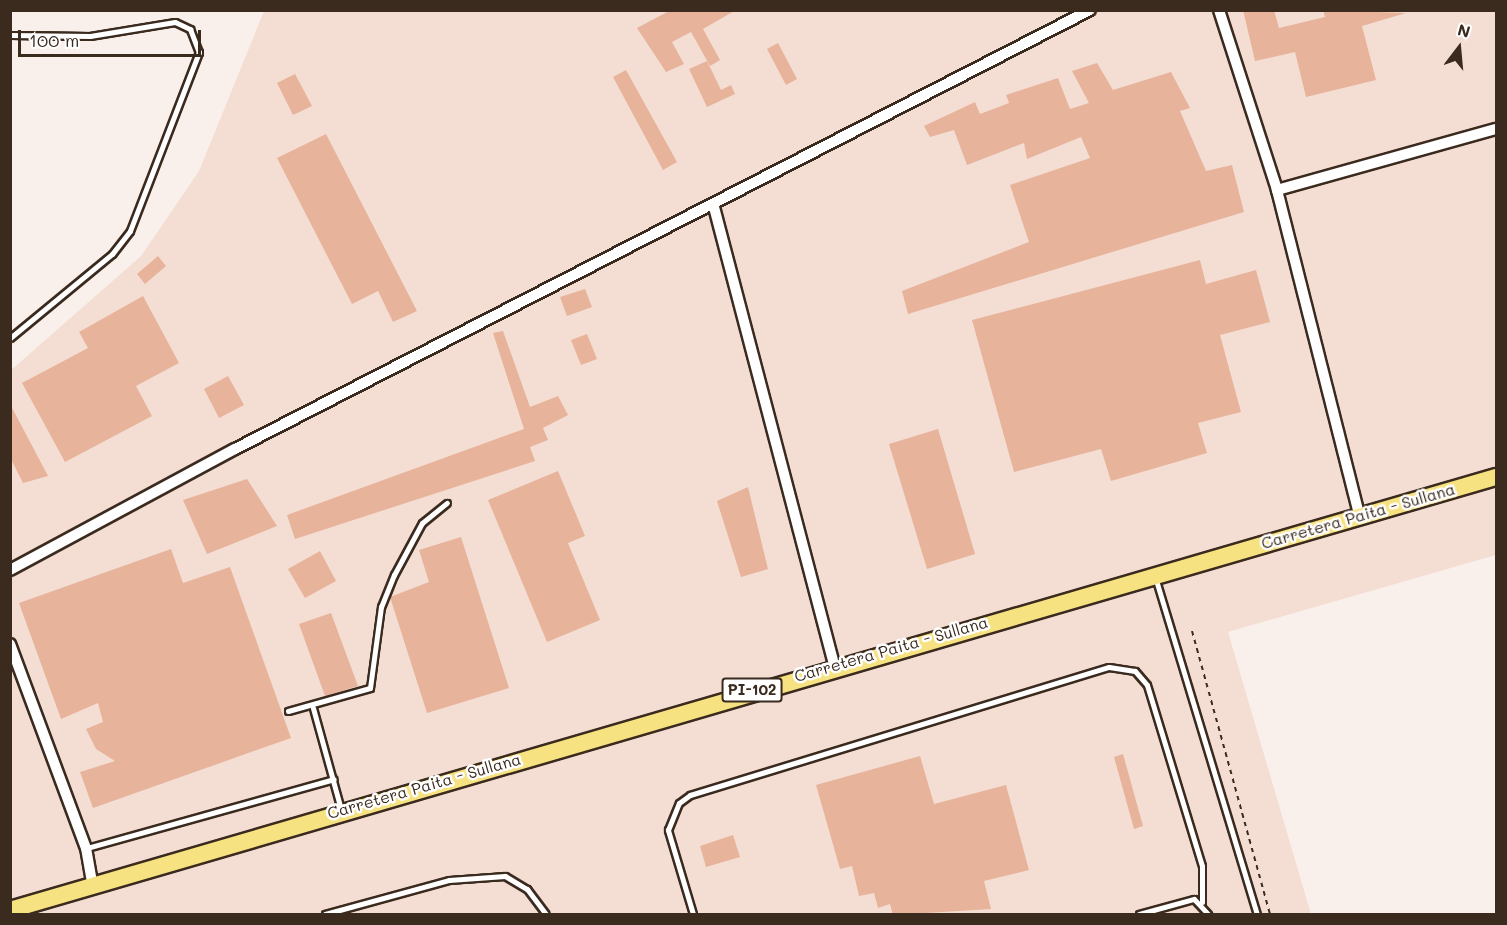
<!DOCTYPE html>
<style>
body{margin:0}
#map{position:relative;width:1507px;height:925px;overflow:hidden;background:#faf0eb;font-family:Mali,sans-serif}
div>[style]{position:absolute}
.built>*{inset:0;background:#f4ded3}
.building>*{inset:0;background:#e7b39b}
.path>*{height:2px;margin-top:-1px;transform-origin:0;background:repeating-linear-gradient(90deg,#3b2a1e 0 4.5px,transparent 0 9px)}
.roads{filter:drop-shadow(2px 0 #3b2a1e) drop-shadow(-2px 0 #3b2a1e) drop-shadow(0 2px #3b2a1e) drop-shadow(0 -2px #3b2a1e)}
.lane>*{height:5px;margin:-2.5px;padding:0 2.5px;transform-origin:2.5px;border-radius:2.5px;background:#fff}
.street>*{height:10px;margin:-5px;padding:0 5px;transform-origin:5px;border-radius:5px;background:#fff}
.primary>*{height:16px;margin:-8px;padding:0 8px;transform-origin:8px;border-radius:8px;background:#f7e281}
span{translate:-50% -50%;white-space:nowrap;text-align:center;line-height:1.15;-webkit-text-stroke:5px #fff;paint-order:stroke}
.shield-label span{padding:2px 4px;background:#fff;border:2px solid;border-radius:4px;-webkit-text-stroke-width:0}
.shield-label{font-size:15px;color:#3b2a1e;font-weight:700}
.street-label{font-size:16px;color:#3b2a1e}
.frame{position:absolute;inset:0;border:12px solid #3b2a1e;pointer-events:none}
.north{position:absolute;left:1429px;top:18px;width:60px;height:60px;-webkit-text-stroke:4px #fff;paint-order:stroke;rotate:16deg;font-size:16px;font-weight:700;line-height:24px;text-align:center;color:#3b2a1e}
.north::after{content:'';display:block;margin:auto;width:21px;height:27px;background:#3b2a1e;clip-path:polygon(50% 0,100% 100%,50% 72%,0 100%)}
.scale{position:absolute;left:18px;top:30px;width:183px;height:27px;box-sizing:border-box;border:3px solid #3b2a1e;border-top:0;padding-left:8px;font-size:18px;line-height:21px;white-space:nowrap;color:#3b2a1e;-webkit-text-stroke:4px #fff;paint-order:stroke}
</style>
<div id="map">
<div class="built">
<i style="clip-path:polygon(264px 11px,1496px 11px,1496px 555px,1228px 632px,1311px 914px,11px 914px,10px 371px,141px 256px,199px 171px)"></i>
</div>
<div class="building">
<i style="clip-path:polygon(671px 10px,736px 10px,703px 29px,720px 60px,710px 66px,691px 32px,672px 42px,684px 64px,666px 72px,637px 28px)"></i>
<i style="clip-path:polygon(1243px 10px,1274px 10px,1279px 28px,1325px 17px,1323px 10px,1406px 13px,1362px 26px,1376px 80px,1306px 97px,1295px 52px,1255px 61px)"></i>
<i style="clip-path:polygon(778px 43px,797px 79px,786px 85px,767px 49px)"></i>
<i style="clip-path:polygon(707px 61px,721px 90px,731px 85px,735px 94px,707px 107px,689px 69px)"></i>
<i style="clip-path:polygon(1097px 63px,1113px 90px,1171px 72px,1190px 108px,1180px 111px,1206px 171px,1232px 165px,1244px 212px,908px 314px,902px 291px,1029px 242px,1010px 185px,1090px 158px,1081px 137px,1027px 159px,1024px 143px,967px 165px,954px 130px,930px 137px,924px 126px,975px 102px,980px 114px,1009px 103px,1006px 95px,1058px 78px,1070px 109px,1089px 103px,1072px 71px)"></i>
<i style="clip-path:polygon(626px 70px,677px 162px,663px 170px,613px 77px)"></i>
<i style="clip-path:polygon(295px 74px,312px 106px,293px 115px,277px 83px)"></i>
<i style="clip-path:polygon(326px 134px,417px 311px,393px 322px,378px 291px,352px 304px,277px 158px)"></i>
<i style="clip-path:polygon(158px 256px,166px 266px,145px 284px,137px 274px)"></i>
<i style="clip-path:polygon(1200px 260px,1206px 284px,1256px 270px,1270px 322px,1220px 335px,1241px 412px,1198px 423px,1207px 453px,1111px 481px,1101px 449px,1014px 472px,972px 320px)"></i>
<i style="clip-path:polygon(585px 289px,592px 307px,567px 316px,560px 297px)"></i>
<i style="clip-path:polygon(143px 296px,179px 363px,136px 386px,152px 416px,65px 462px,22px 383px,88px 348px,79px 332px)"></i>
<i style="clip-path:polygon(503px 331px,530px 407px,558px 396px,568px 415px,543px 428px,548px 440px,530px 447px,535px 461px,295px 539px,287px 515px,524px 429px,493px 333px)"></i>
<i style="clip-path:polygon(587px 334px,597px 359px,581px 365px,571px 340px)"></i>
<i style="clip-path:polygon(228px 376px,244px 405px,219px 418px,204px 389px)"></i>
<i style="clip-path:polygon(10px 404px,48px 476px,23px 483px,10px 457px)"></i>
<i style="clip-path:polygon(938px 429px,975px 554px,927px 569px,889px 444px)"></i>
<i style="clip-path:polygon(558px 471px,585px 536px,568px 543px,600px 620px,547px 642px,488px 500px)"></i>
<i style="clip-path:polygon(247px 479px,277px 526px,207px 554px,183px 500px)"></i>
<i style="clip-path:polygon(748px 487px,768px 569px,741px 577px,717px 501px)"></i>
<i style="clip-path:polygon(461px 537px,509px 688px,427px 713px,390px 597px,429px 582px,419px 550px)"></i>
<i style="clip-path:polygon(171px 549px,183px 583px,230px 567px,291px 738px,93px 808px,80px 772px,115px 761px,96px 749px,86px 729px,103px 722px,98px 703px,61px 719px,19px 603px)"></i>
<i style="clip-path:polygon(320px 551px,336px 581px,305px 598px,288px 569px)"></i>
<i style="clip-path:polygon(331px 613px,358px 686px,325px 696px,299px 624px)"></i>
<i style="clip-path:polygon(1123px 754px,1143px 826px,1134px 829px,1114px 757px)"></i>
<i style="clip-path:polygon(920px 756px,934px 804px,1006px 785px,1029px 870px,984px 881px,991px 909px,893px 915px,890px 904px,878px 908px,874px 893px,859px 896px,852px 866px,840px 869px,816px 785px)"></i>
<i style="clip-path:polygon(733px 835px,740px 857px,706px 867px,700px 846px)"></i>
</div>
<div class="path">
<i style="left:1192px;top:631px;width:294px;rotate:74.6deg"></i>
</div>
<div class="roads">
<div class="lane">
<i style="left:10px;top:35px;width:80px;rotate:0.7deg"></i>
<i style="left:90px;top:36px;width:86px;rotate:-9.4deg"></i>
<i style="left:175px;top:22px;width:17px;rotate:25deg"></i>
<i style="left:190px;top:29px;width:25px;rotate:69deg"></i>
<i style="left:199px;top:52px;width:192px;rotate:111.1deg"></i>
<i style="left:130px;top:231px;width:29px;rotate:128deg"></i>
<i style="left:112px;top:254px;width:132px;rotate:140.5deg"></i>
<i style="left:1156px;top:580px;width:349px;rotate:73.2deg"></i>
<i style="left:313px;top:708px;width:106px;rotate:74.6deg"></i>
<i style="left:288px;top:711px;width:85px;rotate:-15.7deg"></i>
<i style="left:370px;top:688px;width:82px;rotate:-82.3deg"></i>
<i style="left:381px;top:607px;width:35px;rotate:-68deg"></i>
<i style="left:394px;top:575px;width:59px;rotate:-61.7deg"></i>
<i style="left:422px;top:523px;width:32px;rotate:-39deg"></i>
<i style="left:87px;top:848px;width:256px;rotate:-15.6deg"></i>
<i style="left:325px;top:914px;width:129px;rotate:-15.3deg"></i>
<i style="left:449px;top:880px;width:56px;rotate:-4.1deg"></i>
<i style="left:505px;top:876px;width:26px;rotate:31deg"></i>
<i style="left:527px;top:889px;width:31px;rotate:53deg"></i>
<i style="left:693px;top:914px;width:88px;rotate:-106.6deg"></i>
<i style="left:668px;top:830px;width:29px;rotate:-68deg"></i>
<i style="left:679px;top:803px;width:14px;rotate:-36deg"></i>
<i style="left:690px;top:795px;width:438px;rotate:-17deg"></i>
<i style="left:1109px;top:667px;width:26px;rotate:9deg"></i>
<i style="left:1135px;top:671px;width:18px;rotate:49deg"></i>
<i style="left:1147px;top:685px;width:189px;rotate:73.1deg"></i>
<i style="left:1202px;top:866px;width:36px;rotate:90deg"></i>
<i style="left:1139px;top:914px;width:57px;rotate:-15.3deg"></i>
<i style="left:1194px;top:899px;width:21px;rotate:47deg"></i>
</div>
<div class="street">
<i style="left:1219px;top:10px;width:189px;rotate:72.1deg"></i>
<i style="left:1277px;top:190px;width:335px;rotate:75.8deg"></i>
<i style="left:1277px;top:190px;width:227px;rotate:-15.6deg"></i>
<i style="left:714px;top:207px;width:474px;rotate:75.3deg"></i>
<i style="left:10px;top:570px;width:255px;rotate:-28.3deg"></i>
<i style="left:235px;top:449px;width:961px;rotate:-27.18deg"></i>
<i style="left:10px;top:644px;width:218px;rotate:69.6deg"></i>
<i style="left:86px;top:848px;width:39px;rotate:80deg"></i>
</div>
<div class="primary">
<i style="left:10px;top:910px;width:1548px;rotate:-16.25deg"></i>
</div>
</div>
<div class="shield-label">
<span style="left:752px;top:690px">PI-102</span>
</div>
<div class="street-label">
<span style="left:1358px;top:516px;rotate:-16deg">Carretera Paita - Sullana</span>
<span style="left:891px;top:649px;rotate:-16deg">Carretera Paita - Sullana</span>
<span style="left:424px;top:786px;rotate:-16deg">Carretera Paita - Sullana</span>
</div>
<div class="frame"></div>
<div class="north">N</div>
<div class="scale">100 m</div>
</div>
